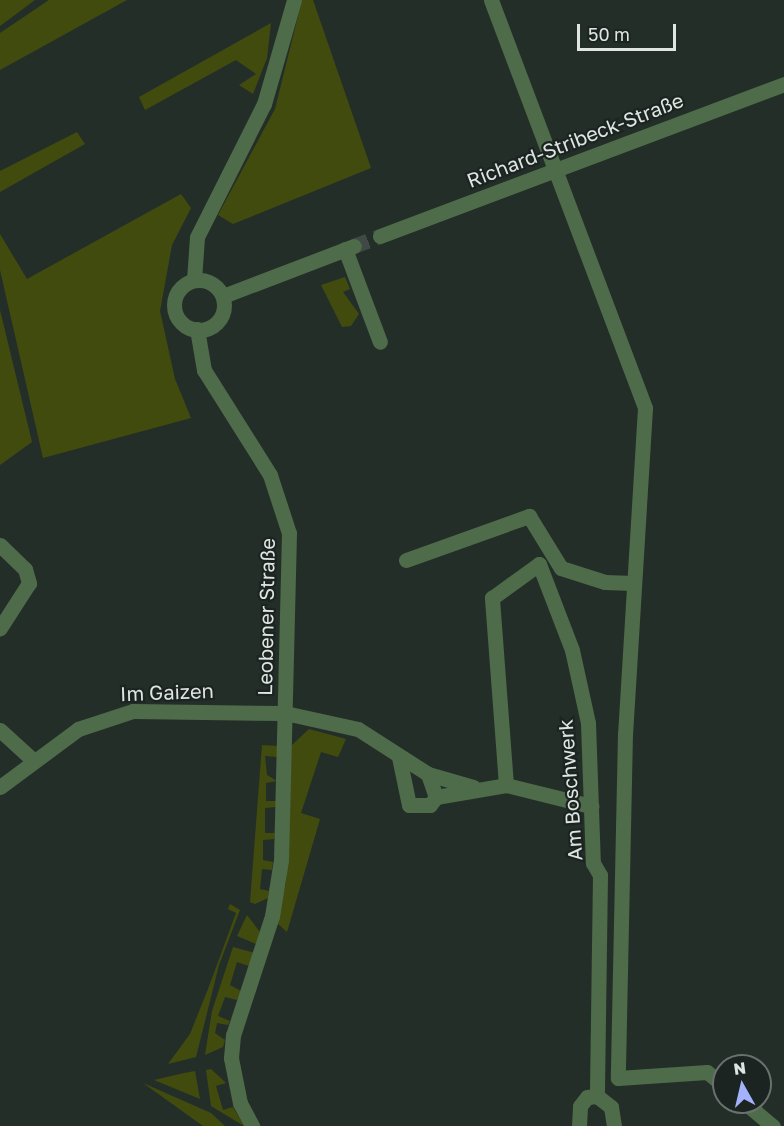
<!DOCTYPE html>
<meta charset="utf-8">
<style>
body{margin:0}
#map{position:relative;width:784px;height:1126px;overflow:hidden;background:#242e29;font-family:"Golos Text",sans-serif}
div>[style]{position:absolute}
.green>*{inset:0;background:#424b0e}
.minor-tunnel>*{height:15px;margin-top:-7.5px;transform-origin:0;background:repeating-linear-gradient(90deg,#404945 0 15px,transparent 0 23px)}
.minor>*{height:15px;margin:-7.5px;padding:0 7.5px;transform-origin:7.5px;border-radius:7.5px;background:#4e6c49}
.minor>.ring{margin:-7.5px;padding:0;box-sizing:content-box;background:none;border:15px solid #4e6c49;border-radius:50%}
span{translate:-50% -50%;white-space:nowrap;text-align:center;line-height:1.15;-webkit-text-stroke:4.5px #1b2420;paint-order:stroke}
.street-label{font-size:20px;color:#dfe5e2}
.north{position:absolute;left:712px;top:1054px;width:60px;height:60px;box-sizing:border-box;background:#1b2420;border:2px solid #69716e;border-radius:50%;rotate:352deg;font-size:16px;font-weight:700;line-height:24px;text-align:center;color:#dfe5e2}
.north::after{content:'';display:block;margin:auto;width:21px;height:27px;background:#a4b2fc;clip-path:polygon(50% 0,100% 100%,50% 72%,0 100%)}
.scale{position:absolute;left:577px;top:24px;width:99px;height:27px;box-sizing:border-box;border:3px solid #dfe5e2;border-top:0;padding-left:8px;font-size:18px;line-height:21px;white-space:nowrap;color:#dfe5e2;-webkit-text-stroke:4px #1b2420;paint-order:stroke}
</style>
<div id="map">
<div class="green">
<i style="clip-path:polygon(0 0,35px 0,0 26px)"></i>
<i style="clip-path:polygon(49px 0,127px 0,0 70px,0 33px)"></i>
<i style="clip-path:polygon(302px 0,313px 0,371px 168px,233px 224px,218px 215px,275px 109px)"></i>
<i style="clip-path:polygon(271px 23px,267px 58px,253px 94px,239px 85px,256px 74px,236px 60px,145px 110px,139px 97px)"></i>
<i style="clip-path:polygon(77px 132px,85px 144px,0 192px,0 171px)"></i>
<i style="clip-path:polygon(181px 194px,191px 208px,172px 245px,160px 311px,175px 379px,191px 418px,43px 458px,0 270px,0 234px,27px 279px)"></i>
<i style="clip-path:polygon(345px 277px,350px 289px,343px 292px,359px 314px,351px 326px,342px 327px,321px 285px)"></i>
<i style="clip-path:polygon(0 310px,32px 442px,0 465px)"></i>
<i style="clip-path:polygon(309px 729px,346px 739px,338px 757px,321px 752px,301px 813px,320px 819px,287px 932px,277px 923px,286px 882px,291px 746px)"></i>
<i style="clip-path:polygon(262px 745px,278px 746px,277px 757px,265px 756px,267px 775px,277px 781px,266px 783px,266px 801px,276px 801px,276px 807px,265px 808px,265px 833px,275px 833px,274px 839px,263px 840px,263px 860px,273px 862px,272px 870px,262px 869px,260px 889px,269px 891px,268px 898px,255px 904px,250px 902px)"></i>
<i style="clip-path:polygon(230px 904px,240px 910px,219px 965px,196px 1057px,168px 1064px,190px 1034px,208px 989px,236px 913px,228px 909px)"></i>
<i style="clip-path:polygon(247px 915px,260px 932px,256px 944px,237px 936px)"></i>
<i style="clip-path:polygon(233px 947px,255px 953px,249px 966px,237px 962px,230px 985px,241px 991px,237px 1000px,225px 997px,218px 1016px,230px 1021px,228px 1025px,217px 1023px,215px 1033px,225px 1040px,223px 1047px,205px 1055px,212px 1011px)"></i>
<i style="clip-path:polygon(211px 1069px,226px 1083px,216px 1086px,223px 1110px,233px 1107px,244px 1126px,211px 1106px,206px 1070px)"></i>
<i style="clip-path:polygon(195px 1071px,200px 1099px,154px 1080px,184px 1073px)"></i>
<i style="clip-path:polygon(143px 1083px,211px 1113px,225px 1126px,203px 1126px)"></i>
</div>
<div class="minor-tunnel">
<i style="left:354px;top:246px;width:28px;rotate:-21deg"></i>
</div>
<div class="minor">
<i style="left:491px;top:0;width:436px;rotate:69.3deg"></i>
<i style="left:645px;top:408px;width:326px;rotate:93.5deg"></i>
<i style="left:625px;top:733px;width:345px;rotate:91.2deg"></i>
<i style="left:618px;top:1078px;width:89px;rotate:-3.9deg"></i>
<i style="left:707px;top:1072px;width:22px;rotate:39deg"></i>
<i style="left:380px;top:236px;width:432px;rotate:-20.6deg"></i>
<i style="left:345px;top:249px;width:99px;rotate:69.4deg"></i>
<i style="left:194px;top:280px;width:43px;rotate:-86deg"></i>
<i style="left:197px;top:237px;width:149px;rotate:-63.3deg"></i>
<i style="left:264px;top:104px;width:108px;rotate:-73.9deg"></i>
<i class="ring" style="left:174px;top:280px;width:35px;height:35px"></i>
<i style="left:223px;top:296px;width:140px;rotate:-20.9deg"></i>
<i style="left:197px;top:329px;width:42px;rotate:80.3deg"></i>
<i style="left:204px;top:370px;width:124px;rotate:57.8deg"></i>
<i style="left:270px;top:475px;width:61px;rotate:71.9deg"></i>
<i style="left:289px;top:533px;width:327px;rotate:91.4deg"></i>
<i style="left:281px;top:860px;width:57px;rotate:99.1deg"></i>
<i style="left:272px;top:916px;width:125px;rotate:108.1deg"></i>
<i style="left:233px;top:1035px;width:23px;rotate:95deg"></i>
<i style="left:231px;top:1058px;width:46px;rotate:78.7deg"></i>
<i style="left:240px;top:1103px;width:26px;rotate:62deg"></i>
<i style="left:0;top:545px;width:35px;rotate:44deg"></i>
<i style="left:25px;top:569px;width:15px;rotate:74deg"></i>
<i style="left:29px;top:583px;width:54px;rotate:122.8deg"></i>
<i style="left:406px;top:560px;width:131px;rotate:-19.7deg"></i>
<i style="left:529px;top:516px;width:61px;rotate:58.4deg"></i>
<i style="left:561px;top:568px;width:46px;rotate:17.7deg"></i>
<i style="left:605px;top:582px;width:28px;rotate:2deg"></i>
<i style="left:0;top:730px;width:46px;rotate:42.4deg"></i>
<i style="left:428px;top:774px;width:47px;rotate:16.1deg"></i>
<i style="left:506px;top:785px;width:188px;rotate:-94.3deg"></i>
<i style="left:492px;top:598px;width:58px;rotate:-35.9deg"></i>
<i style="left:539px;top:564px;width:92px;rotate:69deg"></i>
<i style="left:572px;top:650px;width:75px;rotate:77.6deg"></i>
<i style="left:588px;top:723px;width:140px;rotate:88deg"></i>
<i style="left:593px;top:863px;width:14px;rotate:60deg"></i>
<i style="left:600px;top:875px;width:221px;rotate:90.8deg"></i>
<i style="left:0;top:787px;width:97px;rotate:-36.6deg"></i>
<i style="left:78px;top:729px;width:58px;rotate:-18.1deg"></i>
<i style="left:133px;top:711px;width:152px;rotate:0.8deg"></i>
<i style="left:285px;top:713px;width:75px;rotate:12.4deg"></i>
<i style="left:358px;top:729px;width:83px;rotate:32.7deg"></i>
<i style="left:428px;top:774px;width:24px;rotate:71deg"></i>
<i style="left:436px;top:797px;width:10px;rotate:127deg"></i>
<i style="left:430px;top:805px;width:21px;rotate:180deg"></i>
<i style="left:409px;top:805px;width:49px;rotate:-101.8deg"></i>
<i style="left:436px;top:797px;width:71px;rotate:-9.7deg"></i>
<i style="left:506px;top:785px;width:88px;rotate:13.9deg"></i>
<i style="left:744px;top:1102px;width:38px;rotate:40deg"></i>
<i style="left:579px;top:1126px;width:20px;rotate:-87deg"></i>
<i style="left:580px;top:1106px;width:11px;rotate:-52deg"></i>
<i style="left:587px;top:1097px;width:10px;rotate:-6deg"></i>
<i style="left:597px;top:1096px;width:18px;rotate:38deg"></i>
<i style="left:611px;top:1107px;width:19px;rotate:81deg"></i>
</div>
<div class="street-label">
<span style="left:575px;top:140px;rotate:-21deg">Richard-Stribeck-Straße</span>
<span style="left:266px;top:617px;rotate:-89deg">Leobener Straße</span>
<span style="left:167px;top:692px;rotate:-2deg">Im Gaizen</span>
<span style="left:570px;top:790px;rotate:-94deg">Am Boschwerk</span>
</div>
<div class="north">N</div>
<div class="scale">50 m</div>
</div>
